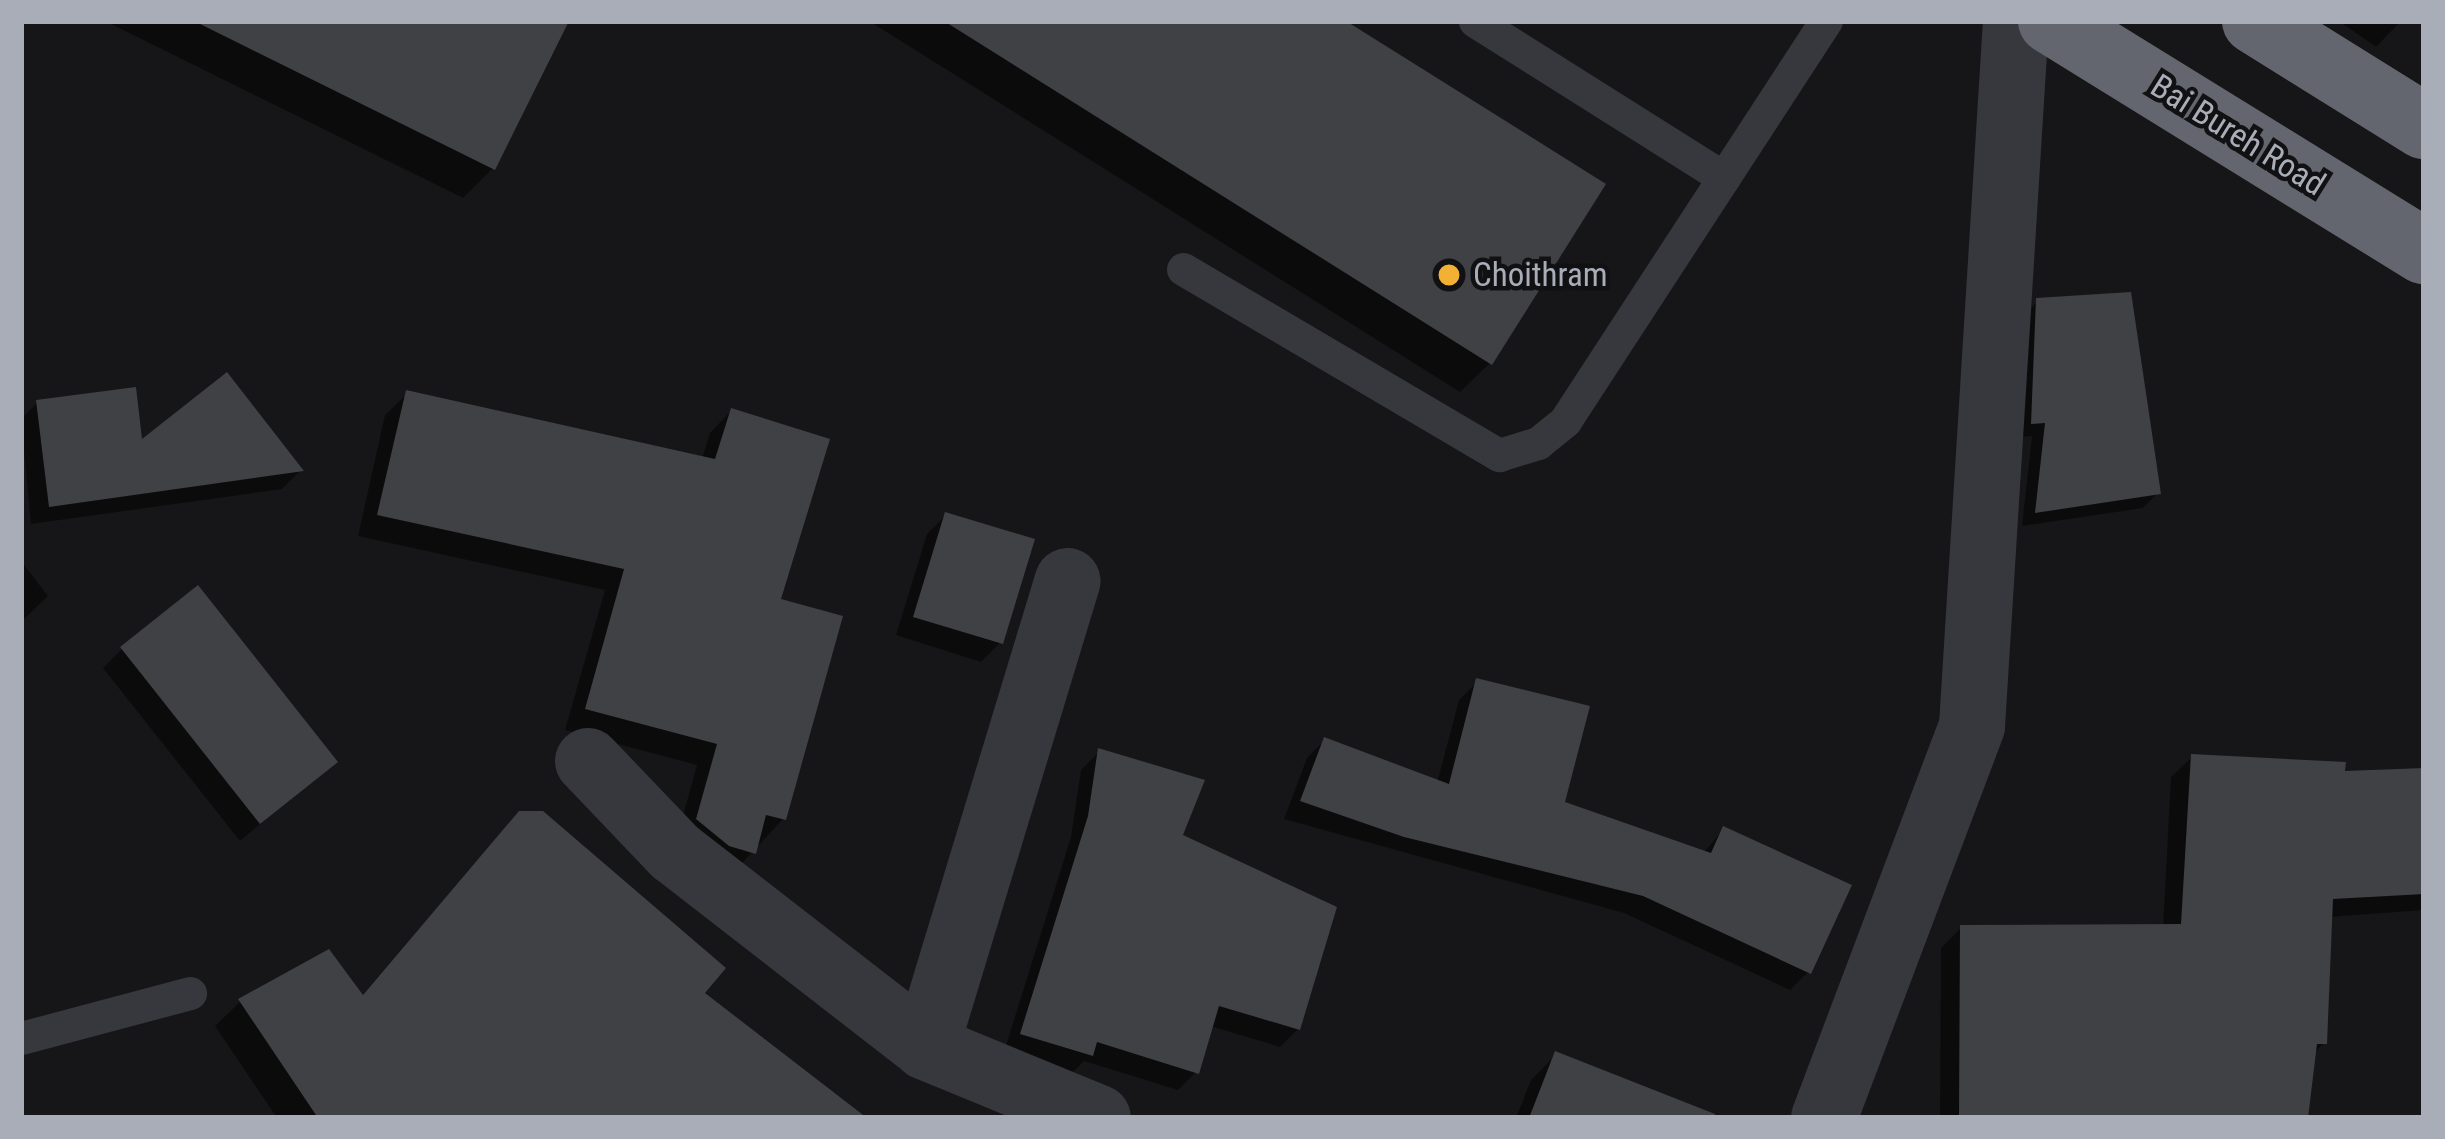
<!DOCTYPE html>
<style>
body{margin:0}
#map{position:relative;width:2445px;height:1139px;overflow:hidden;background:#161618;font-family:"Roboto Condensed",sans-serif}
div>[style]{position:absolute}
.shadow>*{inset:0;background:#0007}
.building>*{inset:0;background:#404145}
.lane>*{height:33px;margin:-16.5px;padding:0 16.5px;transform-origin:16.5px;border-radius:16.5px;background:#37383d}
.street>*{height:66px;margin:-33px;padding:0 33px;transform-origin:33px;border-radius:33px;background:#37383d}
.highway>*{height:66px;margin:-33px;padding:0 33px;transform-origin:33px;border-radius:33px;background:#63666e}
.dots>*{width:33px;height:33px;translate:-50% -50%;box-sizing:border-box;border:6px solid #111113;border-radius:50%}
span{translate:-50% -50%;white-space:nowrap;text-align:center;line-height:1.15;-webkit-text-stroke:9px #111113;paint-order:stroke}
.street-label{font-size:33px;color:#a8adb8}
.poi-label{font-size:33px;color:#a8adb8}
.left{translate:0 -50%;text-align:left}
.frame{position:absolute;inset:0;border:24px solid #a8adb8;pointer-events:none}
</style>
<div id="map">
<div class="shadow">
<i style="clip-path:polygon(105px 21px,565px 21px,493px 168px,463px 198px)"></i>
<i style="clip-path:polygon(869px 21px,1340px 21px,1490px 363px,1460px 392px)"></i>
<i style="clip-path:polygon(2339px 21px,2401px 21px,2376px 47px)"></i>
<i style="clip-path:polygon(2038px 301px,2158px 493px,2143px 508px,2022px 526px,2032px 436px,2018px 437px,2023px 316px)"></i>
<i style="clip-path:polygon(407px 394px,702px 459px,710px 433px,731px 411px,777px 601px,783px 819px,732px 874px,676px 841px,697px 765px,565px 730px,605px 590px,358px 536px,385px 415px)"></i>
<i style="clip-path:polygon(37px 403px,140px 445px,300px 471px,282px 489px,31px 524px,21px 419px)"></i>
<i style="clip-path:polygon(946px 515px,1000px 643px,981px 662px,896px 635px,927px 534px)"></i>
<i style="clip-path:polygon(21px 561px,48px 596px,21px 622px)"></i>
<i style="clip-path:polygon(122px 649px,334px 762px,240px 841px,103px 668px)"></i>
<i style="clip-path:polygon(1477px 682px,1562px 804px,1703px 853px,1724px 829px,1808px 972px,1790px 990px,1624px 913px,1284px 819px,1307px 758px,1325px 740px,1437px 783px,1459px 700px)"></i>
<i style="clip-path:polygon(1099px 752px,1179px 837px,1298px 1029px,1280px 1047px,1210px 1026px,1196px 1072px,1178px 1090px,1084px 1061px,1072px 1073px,1004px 1052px,1071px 837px,1081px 770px)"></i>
<i style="clip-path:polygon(2192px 757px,2342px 775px,2424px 771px,2424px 910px,2329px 917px,2324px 1043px,2312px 1055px,2305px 1118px,1940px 1118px,1941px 948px,1961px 928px,2163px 927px,2171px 777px)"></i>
<i style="clip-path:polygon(495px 840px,701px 993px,862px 1118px,277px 1118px,215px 1026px,240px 1002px,328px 953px,361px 997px)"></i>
<i style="clip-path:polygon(1556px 1055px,1717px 1118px,1516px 1118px,1531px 1080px)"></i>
</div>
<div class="building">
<i style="clip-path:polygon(194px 21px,569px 21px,495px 170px)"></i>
<i style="clip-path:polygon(944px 21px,1346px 21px,1606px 184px,1492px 365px)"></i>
<i style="clip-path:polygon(2131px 292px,2161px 494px,2035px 513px,2045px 423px,2031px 424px,2036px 298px)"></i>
<i style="clip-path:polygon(227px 372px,304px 471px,49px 507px,36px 400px,136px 387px,142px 439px)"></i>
<i style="clip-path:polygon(406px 390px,715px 459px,731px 408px,830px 439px,781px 599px,843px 616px,786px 820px,766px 815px,756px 854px,729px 846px,696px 819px,717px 744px,585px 709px,624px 569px,377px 515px)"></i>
<i style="clip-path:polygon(945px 512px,1035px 539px,1003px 644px,913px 617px)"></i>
<i style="clip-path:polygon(198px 585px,338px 762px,260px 824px,120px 647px)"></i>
<i style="clip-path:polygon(1476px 678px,1590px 706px,1565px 802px,1711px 853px,1723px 826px,1852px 885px,1811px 974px,1643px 896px,1404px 837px,1300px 801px,1324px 737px,1449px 784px)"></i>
<i style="clip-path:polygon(1098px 748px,1205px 780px,1183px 835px,1337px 907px,1300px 1030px,1219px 1006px,1199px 1074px,1097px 1042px,1093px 1056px,1020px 1034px,1088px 816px)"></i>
<i style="clip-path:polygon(2191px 754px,2346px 762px,2345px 771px,2424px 768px,2424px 894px,2333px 899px,2327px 1044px,2317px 1044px,2308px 1118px,1959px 1118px,1960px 925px,2181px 924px)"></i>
<i style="clip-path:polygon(519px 811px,543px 811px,726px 968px,705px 993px,867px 1118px,318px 1118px,238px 999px,329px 949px,363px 995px)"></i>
<i style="clip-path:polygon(1555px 1051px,1715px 1114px,1715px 1118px,1529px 1118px)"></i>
</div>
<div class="lane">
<i style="left:1475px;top:21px;width:294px;rotate:32.2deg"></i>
<i style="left:1183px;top:269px;width:367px;rotate:30.5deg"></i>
<i style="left:1499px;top:455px;width:41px;rotate:-17.1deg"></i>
<i style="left:1538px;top:443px;width:35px;rotate:-39deg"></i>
<i style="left:1565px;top:421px;width:478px;rotate:-56.9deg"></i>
<i style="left:21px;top:1038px;width:175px;rotate:-14.9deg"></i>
</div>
<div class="street">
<i style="left:588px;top:761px;width:126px;rotate:46.3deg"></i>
<i style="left:675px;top:852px;width:318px;rotate:37.8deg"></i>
<i style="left:926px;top:1047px;width:186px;rotate:22.4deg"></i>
<i style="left:926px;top:1047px;width:487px;rotate:-73.1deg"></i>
<i style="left:1824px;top:1118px;width:419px;rotate:-69.3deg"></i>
<i style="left:1972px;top:726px;width:706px;rotate:-86.43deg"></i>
</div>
<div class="highway">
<i style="left:2051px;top:21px;width:438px;rotate:31.7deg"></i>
<i style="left:2255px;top:21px;width:199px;rotate:31.9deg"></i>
</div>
<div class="dots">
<i style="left:1449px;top:275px;background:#f2b134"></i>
</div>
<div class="street-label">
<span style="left:2238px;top:135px;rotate:32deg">Bai Bureh Road</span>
</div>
<div class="poi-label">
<span class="left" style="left:1473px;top:275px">Choithram</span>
</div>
<div class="frame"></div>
</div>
